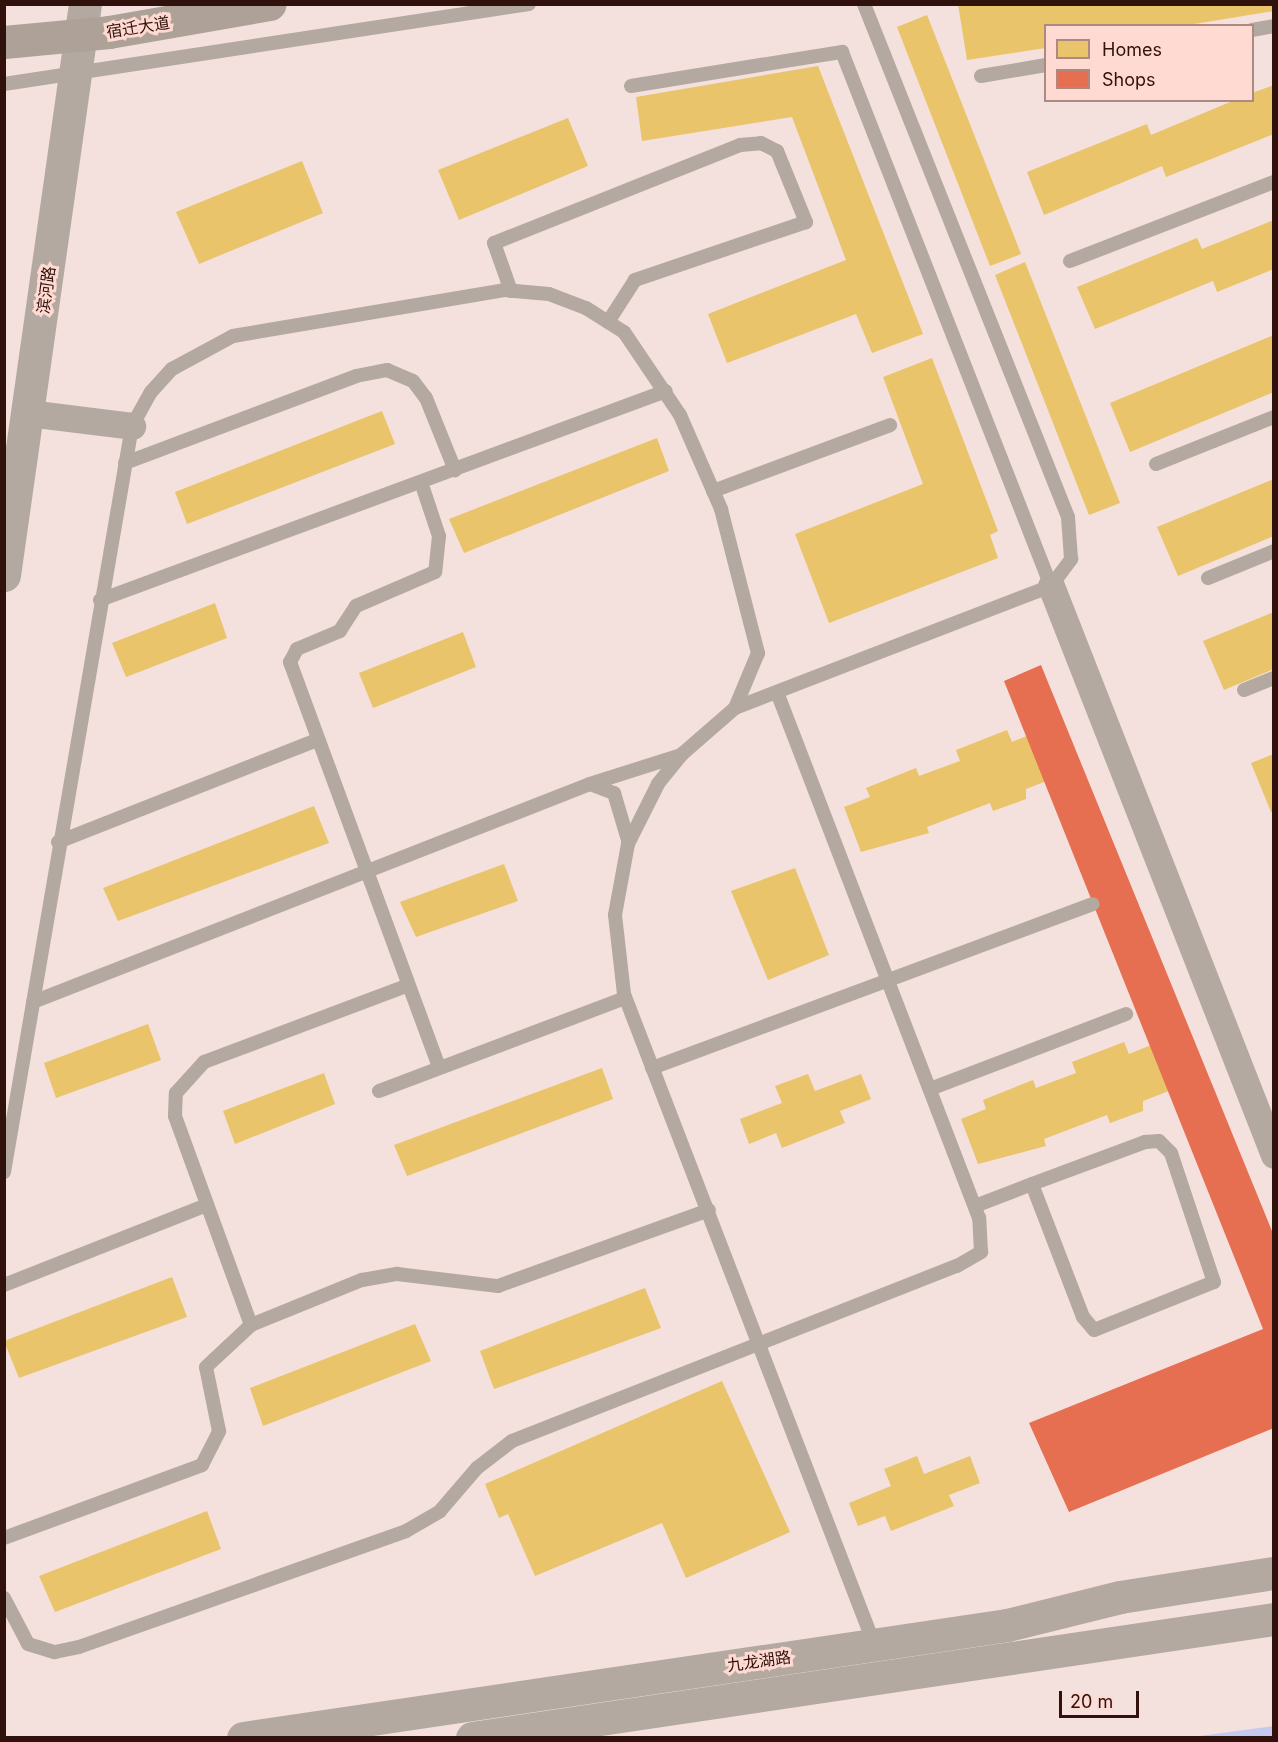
<!DOCTYPE html>
<meta charset="utf-8">
<style>
body{margin:0}
#map{position:relative;width:1278px;height:1742px;overflow:hidden;background:#f4e0dc;font-family:Inter,"Noto Sans SC",sans-serif}
div>[style]{position:absolute}
.water>*{inset:0;background:#c3c9f0}
.homes>*{inset:0;background:#e9c46a}
.shops>*{inset:0;background:#e76f51}
.service>*{height:14px;margin:-7px;padding:0 7px;transform-origin:7px;border-radius:7px;background:#b3a9a0}
.minor>*{height:27px;margin:-13.5px;padding:0 13.5px;transform-origin:13.5px;border-radius:13.5px;background:#b3a9a0}
.tertiary>*{height:33px;margin:-16.5px;padding:0 16.5px;transform-origin:16.5px;border-radius:16.5px;background:#b3a9a0}
.secondary>*{height:33px;margin:-16.5px;padding:0 16.5px;transform-origin:16.5px;border-radius:16.5px;background:#b3a9a0}
.primary>*{height:33px;margin:-16.5px;padding:0 16.5px;transform-origin:16.5px;border-radius:16.5px;background:#ada198}
span{translate:-50% -50%;white-space:nowrap;text-align:center;line-height:1.15;-webkit-text-stroke:6px #fedad2;paint-order:stroke}
.street-label{font-size:16px;color:#30110b}
.frame{position:absolute;inset:0;border:6px solid #30110b;pointer-events:none}
.legend{position:absolute;left:1044px;top:24px;width:210px;height:78px;box-sizing:border-box;background:#fedad2;border:2px solid #ac8a82;margin:0;padding:8px 10px;list-style:none;font-size:18px;color:#30110b}
.legend li{display:flex;align-items:center;gap:12px;height:30px}
.legend b{width:30px;border:2px solid #ac8a82}
.scale{position:absolute;left:1059px;top:1691px;width:80px;height:27px;box-sizing:border-box;border:3px solid #30110b;border-top:0;padding-left:8px;font-size:18px;line-height:21px;white-space:nowrap;color:#30110b;-webkit-text-stroke:4px #fedad2;paint-order:stroke}
</style>
<div id="map">
<div class="water">
<i style="clip-path:polygon(1273px 1726px,1273px 1737px,1192px 1737px,1267px 1727px)"></i>
</div>
<div class="homes">
<i style="clip-path:polygon(958px 4px,1274px 4px,1274px 11px,1182px 26px,1046px 26px,1046px 48px,967px 60px)"></i>
<i style="clip-path:polygon(927px 15px,1021px 254px,990px 266px,897px 27px)"></i>
<i style="clip-path:polygon(818px 66px,923px 334px,872px 353px,856px 314px,727px 363px,708px 314px,846px 260px,792px 117px,642px 141px,636px 97px)"></i>
<i style="clip-path:polygon(1274px 85px,1274px 134px,1166px 177px,1162px 166px,1044px 215px,1027px 172px,1147px 124px,1151px 135px,1235px 100px,1252px 100px,1252px 93px)"></i>
<i style="clip-path:polygon(568px 118px,588px 166px,459px 220px,438px 170px)"></i>
<i style="clip-path:polygon(302px 161px,323px 213px,199px 264px,176px 212px)"></i>
<i style="clip-path:polygon(1274px 220px,1274px 269px,1217px 292px,1213px 281px,1095px 329px,1077px 287px,1197px 238px,1202px 249px)"></i>
<i style="clip-path:polygon(1025px 262px,1120px 503px,1089px 515px,995px 275px)"></i>
<i style="clip-path:polygon(1274px 335px,1274px 392px,1130px 452px,1110px 403px)"></i>
<i style="clip-path:polygon(932px 358px,998px 531px,990px 535px,998px 558px,829px 623px,795px 534px,923px 484px,883px 377px)"></i>
<i style="clip-path:polygon(382px 411px,395px 444px,187px 524px,175px 492px)"></i>
<i style="clip-path:polygon(657px 438px,669px 471px,464px 553px,449px 519px)"></i>
<i style="clip-path:polygon(1274px 479px,1274px 536px,1178px 576px,1157px 527px)"></i>
<i style="clip-path:polygon(215px 603px,227px 638px,126px 677px,112px 643px)"></i>
<i style="clip-path:polygon(1274px 612px,1274px 669px,1224px 690px,1203px 641px)"></i>
<i style="clip-path:polygon(463px 632px,476px 667px,373px 708px,359px 673px)"></i>
<i style="clip-path:polygon(1007px 730px,1012px 742px,1039px 731px,1057px 777px,1026px 789px,1026px 799px,993px 811px,990px 803px,927px 827px,929px 833px,861px 852px,844px 807px,870px 797px,866px 788px,916px 768px,919px 776px,960px 761px,956px 750px)"></i>
<i style="clip-path:polygon(1274px 754px,1274px 811px,1271px 812px,1251px 763px)"></i>
<i style="clip-path:polygon(314px 806px,329px 843px,118px 921px,103px 888px)"></i>
<i style="clip-path:polygon(504px 864px,518px 901px,416px 937px,400px 902px)"></i>
<i style="clip-path:polygon(795px 868px,829px 955px,768px 980px,731px 891px)"></i>
<i style="clip-path:polygon(148px 1024px,161px 1060px,56px 1098px,44px 1063px)"></i>
<i style="clip-path:polygon(1124px 1042px,1129px 1054px,1156px 1043px,1174px 1089px,1143px 1101px,1143px 1111px,1110px 1123px,1107px 1115px,1044px 1139px,1046px 1146px,978px 1164px,961px 1119px,986px 1109px,983px 1100px,1033px 1080px,1036px 1088px,1076px 1073px,1072px 1062px)"></i>
<i style="clip-path:polygon(602px 1068px,613px 1099px,407px 1176px,394px 1145px)"></i>
<i style="clip-path:polygon(324px 1073px,335px 1104px,235px 1144px,223px 1111px)"></i>
<i style="clip-path:polygon(808px 1074px,815px 1091px,861px 1074px,871px 1099px,840px 1111px,845px 1123px,782px 1148px,776px 1133px,749px 1144px,740px 1119px,782px 1103px,775px 1086px)"></i>
<i style="clip-path:polygon(172px 1277px,187px 1317px,19px 1378px,4px 1341px)"></i>
<i style="clip-path:polygon(645px 1288px,661px 1328px,494px 1389px,480px 1351px)"></i>
<i style="clip-path:polygon(415px 1324px,431px 1361px,263px 1426px,250px 1388px)"></i>
<i style="clip-path:polygon(1181px 1364px,1185px 1373px,1198px 1368px,1207px 1389px,1215px 1386px,1222px 1404px,1215px 1407px,1225px 1432px,1212px 1438px,1216px 1449px,1145px 1478px,1141px 1467px,1129px 1472px,1119px 1447px,1113px 1450px,1106px 1434px,1114px 1431px,1103px 1407px,1118px 1401px,1114px 1391px)"></i>
<i style="clip-path:polygon(722px 1381px,790px 1532px,686px 1578px,662px 1523px,535px 1576px,508px 1514px,499px 1518px,485px 1484px)"></i>
<i style="clip-path:polygon(917px 1456px,924px 1474px,970px 1456px,980px 1483px,949px 1495px,954px 1506px,891px 1531px,885px 1516px,858px 1526px,849px 1503px,891px 1486px,884px 1469px)"></i>
<i style="clip-path:polygon(207px 1511px,221px 1549px,55px 1612px,39px 1576px)"></i>
</div>
<div class="shops">
<i style="clip-path:polygon(1041px 665px,1274px 1236px,1274px 1428px,1069px 1512px,1029px 1423px,1263px 1329px,1004px 681px)"></i>
</div>
<div class="service">
<i style="left:1252px;top:30px;width:22px;rotate:-10deg"></i>
<i style="left:981px;top:76px;width:66px;rotate:-9.6deg"></i>
<i style="left:4px;top:84px;width:531px;rotate:-8.66deg"></i>
<i style="left:631px;top:86px;width:214px;rotate:-9.2deg"></i>
<i style="left:842px;top:52px;width:573px;rotate:68.63deg"></i>
<i style="left:1070px;top:261px;width:219px;rotate:-21.2deg"></i>
<i style="left:511px;top:291px;width:51px;rotate:-109.5deg"></i>
<i style="left:494px;top:243px;width:265px;rotate:-21.7deg"></i>
<i style="left:740px;top:145px;width:21px;rotate:-5deg"></i>
<i style="left:761px;top:143px;width:18px;rotate:27deg"></i>
<i style="left:777px;top:151px;width:77px;rotate:67.8deg"></i>
<i style="left:806px;top:222px;width:181px;rotate:161.3deg"></i>
<i style="left:635px;top:280px;width:50px;rotate:122.7deg"></i>
<i style="left:125px;top:463px;width:247px;rotate:-20.6deg"></i>
<i style="left:356px;top:376px;width:32px;rotate:-11deg"></i>
<i style="left:387px;top:370px;width:28px;rotate:23deg"></i>
<i style="left:413px;top:381px;width:21px;rotate:53deg"></i>
<i style="left:426px;top:398px;width:78px;rotate:68.1deg"></i>
<i style="left:1156px;top:464px;width:127px;rotate:-21.7deg"></i>
<i style="left:421px;top:482px;width:57px;rotate:71.6deg"></i>
<i style="left:439px;top:536px;width:36px;rotate:96deg"></i>
<i style="left:435px;top:572px;width:86px;rotate:156.7deg"></i>
<i style="left:356px;top:606px;width:30px;rotate:123deg"></i>
<i style="left:340px;top:631px;width:47px;rotate:157.3deg"></i>
<i style="left:297px;top:649px;width:15px;rotate:118deg"></i>
<i style="left:290px;top:662px;width:432px;rotate:69.8deg"></i>
<i style="left:713px;top:491px;width:189px;rotate:-20.4deg"></i>
<i style="left:1208px;top:578px;width:71px;rotate:-22.2deg"></i>
<i style="left:100px;top:600px;width:603px;rotate:-20.27deg"></i>
<i style="left:1244px;top:690px;width:32px;rotate:-22deg"></i>
<i style="left:735px;top:708px;width:339px;rotate:-21.1deg"></i>
<i style="left:1051px;top:586px;width:34px;rotate:-53deg"></i>
<i style="left:1071px;top:559px;width:42px;rotate:-94.1deg"></i>
<i style="left:1068px;top:517px;width:552px;rotate:-111.69deg"></i>
<i style="left:590px;top:784px;width:26px;rotate:21deg"></i>
<i style="left:614px;top:793px;width:49px;rotate:73.4deg"></i>
<i style="left:58px;top:842px;width:278px;rotate:-21.5deg"></i>
<i style="left:33px;top:1002px;width:598px;rotate:-21.37deg"></i>
<i style="left:590px;top:784px;width:96px;rotate:-17.7deg"></i>
<i style="left:652px;top:1068px;width:470px;rotate:-20.4deg"></i>
<i style="left:930px;top:1089px;width:210px;rotate:-20.9deg"></i>
<i style="left:379px;top:1091px;width:263px;rotate:-20.7deg"></i>
<i style="left:4px;top:1172px;width:757px;rotate:-80.26deg"></i>
<i style="left:132px;top:426px;width:39px;rotate:-61deg"></i>
<i style="left:151px;top:392px;width:31px;rotate:-48deg"></i>
<i style="left:172px;top:369px;width:69px;rotate:-28.4deg"></i>
<i style="left:233px;top:336px;width:275px;rotate:-9.6deg"></i>
<i style="left:504px;top:290px;width:45px;rotate:5.1deg"></i>
<i style="left:549px;top:294px;width:40px;rotate:21deg"></i>
<i style="left:586px;top:308px;width:45px;rotate:32.3deg"></i>
<i style="left:624px;top:332px;width:100px;rotate:56deg"></i>
<i style="left:680px;top:415px;width:103px;rotate:66.4deg"></i>
<i style="left:721px;top:509px;width:149px;rotate:75.6deg"></i>
<i style="left:758px;top:653px;width:60px;rotate:112.7deg"></i>
<i style="left:735px;top:708px;width:70px;rotate:139deg"></i>
<i style="left:682px;top:754px;width:38px;rotate:129deg"></i>
<i style="left:658px;top:784px;width:67px;rotate:116.6deg"></i>
<i style="left:628px;top:844px;width:72px;rotate:100.4deg"></i>
<i style="left:615px;top:915px;width:80px;rotate:83.5deg"></i>
<i style="left:624px;top:994px;width:696px;rotate:68.96deg"></i>
<i style="left:975px;top:1206px;width:61px;rotate:-21.1deg"></i>
<i style="left:1032px;top:1184px;width:121px;rotate:-20.4deg"></i>
<i style="left:1145px;top:1142px;width:14px;rotate:-4deg"></i>
<i style="left:1159px;top:1141px;width:17px;rotate:45deg"></i>
<i style="left:1171px;top:1153px;width:136px;rotate:71.6deg"></i>
<i style="left:1214px;top:1282px;width:129px;rotate:158.2deg"></i>
<i style="left:1094px;top:1330px;width:17px;rotate:-130deg"></i>
<i style="left:1083px;top:1317px;width:142px;rotate:-111deg"></i>
<i style="left:4px;top:1285px;width:218px;rotate:-21.5deg"></i>
<i style="left:251px;top:1325px;width:222px;rotate:-110deg"></i>
<i style="left:175px;top:1116px;width:23px;rotate:-88deg"></i>
<i style="left:176px;top:1093px;width:42px;rotate:-47.9deg"></i>
<i style="left:204px;top:1062px;width:216px;rotate:-20.6deg"></i>
<i style="left:4px;top:1538px;width:211px;rotate:-20.2deg"></i>
<i style="left:202px;top:1465px;width:38px;rotate:-63deg"></i>
<i style="left:219px;top:1431px;width:65px;rotate:-101.5deg"></i>
<i style="left:206px;top:1367px;width:62px;rotate:-43deg"></i>
<i style="left:251px;top:1325px;width:120px;rotate:-22.1deg"></i>
<i style="left:362px;top:1280px;width:36px;rotate:-10deg"></i>
<i style="left:397px;top:1274px;width:102px;rotate:6.8deg"></i>
<i style="left:498px;top:1286px;width:224px;rotate:-19.8deg"></i>
<i style="left:4px;top:1598px;width:52px;rotate:62.4deg"></i>
<i style="left:28px;top:1644px;width:28px;rotate:17deg"></i>
<i style="left:55px;top:1652px;width:25px;rotate:-12deg"></i>
<i style="left:79px;top:1647px;width:347px;rotate:-19.5deg"></i>
<i style="left:406px;top:1531px;width:39px;rotate:-30deg"></i>
<i style="left:440px;top:1511px;width:57px;rotate:-49.3deg"></i>
<i style="left:477px;top:1468px;width:44px;rotate:-37.6deg"></i>
<i style="left:512px;top:1441px;width:478px;rotate:-21.5deg"></i>
<i style="left:957px;top:1266px;width:28px;rotate:-30deg"></i>
<i style="left:981px;top:1252px;width:34px;rotate:-93deg"></i>
<i style="left:979px;top:1218px;width:563px;rotate:-111.01deg"></i>
</div>
<div class="minor">
<i style="left:28px;top:413px;width:105px;rotate:7.1deg"></i>
<i style="left:1051px;top:586px;width:611px;rotate:68.6deg"></i>
</div>
<div class="tertiary">
<i style="left:243px;top:1738px;width:772px;rotate:-8.41deg"></i>
<i style="left:1007px;top:1625px;width:116px;rotate:-13.9deg"></i>
<i style="left:1120px;top:1597px;width:156px;rotate:-8.9deg"></i>
<i style="left:472px;top:1738px;width:811px;rotate:-8.44deg"></i>
</div>
<div class="secondary">
<i style="left:4px;top:575px;width:577px;rotate:-81.93deg"></i>
</div>
<div class="primary">
<i style="left:4px;top:42px;width:105px;rotate:-5.4deg"></i>
<i style="left:109px;top:32px;width:163px;rotate:-9.9deg"></i>
</div>
<div class="street-label">
<span style="left:138px;top:27px;rotate:-9deg">宿迁大道</span>
<span style="left:46px;top:290px;rotate:-82deg">滨河路</span>
<span style="left:759px;top:1661px;rotate:-8deg">九龙湖路</span>
</div>
<div class="frame"></div>
<ul class="legend">
<li><b style="height:16px;background:#e9c46a"></b>Homes</li>
<li><b style="height:16px;background:#e76f51"></b>Shops</li>
</ul>
<div class="scale">20 m</div>
</div>
